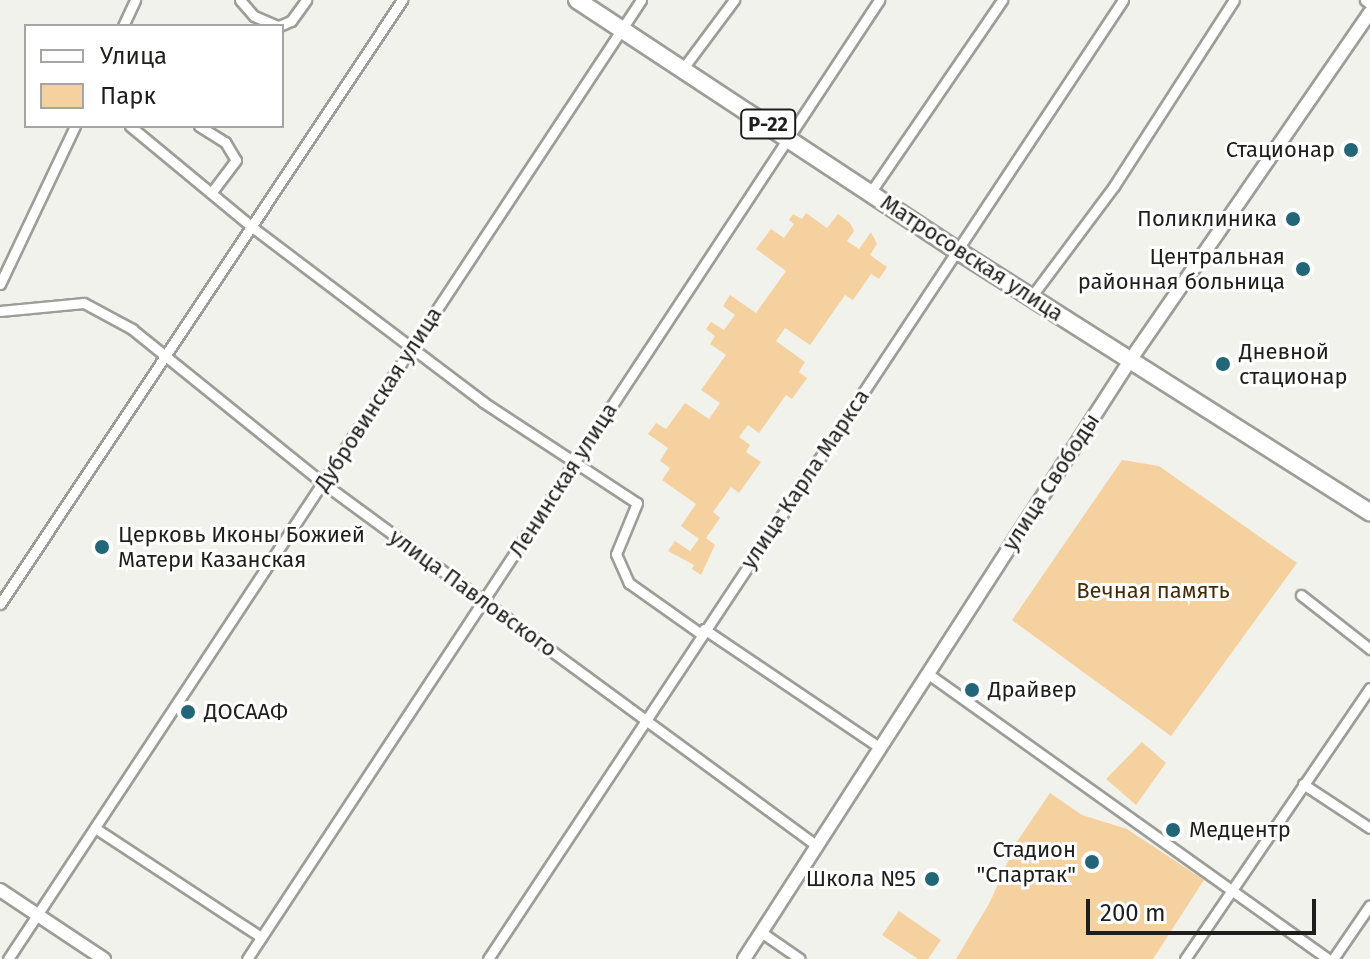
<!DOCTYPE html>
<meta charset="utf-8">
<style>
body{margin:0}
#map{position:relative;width:1370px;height:959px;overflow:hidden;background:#f1f2eb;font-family:"Fira Sans",sans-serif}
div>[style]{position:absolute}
.green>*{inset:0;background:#f6d1a0}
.roads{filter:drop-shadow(2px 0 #9c9e97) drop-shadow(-2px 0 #9c9e97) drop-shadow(0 2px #9c9e97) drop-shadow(0 -2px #9c9e97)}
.street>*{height:9px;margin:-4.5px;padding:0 4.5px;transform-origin:4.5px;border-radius:4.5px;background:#fff}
.secondary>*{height:12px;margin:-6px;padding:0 6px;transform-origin:6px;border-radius:6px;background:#fff}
.highway>*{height:16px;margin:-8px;padding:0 8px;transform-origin:8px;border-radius:8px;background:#fff}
.dots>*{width:22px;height:22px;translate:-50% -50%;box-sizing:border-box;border:4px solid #fff;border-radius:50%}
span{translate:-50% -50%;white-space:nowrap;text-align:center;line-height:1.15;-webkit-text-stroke:6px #fff;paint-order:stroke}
.shield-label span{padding:2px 6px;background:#fff;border:2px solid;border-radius:6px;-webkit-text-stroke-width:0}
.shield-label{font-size:20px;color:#1e1f1c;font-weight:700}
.poi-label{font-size:22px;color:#1e1f1c}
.right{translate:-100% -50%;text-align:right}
.left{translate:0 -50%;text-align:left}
.street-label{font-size:22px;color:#1e1f1c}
.park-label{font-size:22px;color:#442c07}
.legend{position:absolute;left:24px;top:24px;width:260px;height:104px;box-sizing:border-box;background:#fff;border:2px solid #a5a5a4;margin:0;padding:10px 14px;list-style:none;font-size:24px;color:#1e1f1c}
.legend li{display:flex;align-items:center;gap:16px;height:40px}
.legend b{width:40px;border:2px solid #a5a5a4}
.scale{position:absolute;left:1086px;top:899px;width:230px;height:36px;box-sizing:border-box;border:4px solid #1e1f1c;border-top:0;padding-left:10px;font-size:24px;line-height:28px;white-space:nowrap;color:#1e1f1c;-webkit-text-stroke:6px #fff;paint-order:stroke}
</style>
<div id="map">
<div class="green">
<i style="clip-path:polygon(806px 213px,827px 228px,838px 214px,850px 223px,854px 231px,847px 241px,859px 249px,871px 232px,877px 244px,870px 255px,887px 267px,879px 279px,871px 274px,853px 300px,845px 295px,810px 345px,785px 328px,776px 341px,805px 362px,799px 372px,807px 378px,792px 399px,786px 395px,759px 433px,748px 425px,739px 437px,750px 445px,746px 452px,761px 462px,739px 493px,731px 487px,713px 512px,720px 518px,706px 538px,715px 545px,701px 575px,692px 569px,694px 565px,668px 551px,675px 541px,690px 551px,699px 539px,681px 526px,696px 504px,662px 480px,670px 468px,660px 461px,668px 448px,648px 434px,656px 423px,666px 429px,685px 403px,709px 419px,720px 403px,701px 390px,726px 355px,710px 344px,715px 336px,706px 329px,711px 322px,724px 330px,735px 315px,723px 306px,730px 295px,756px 313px,786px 271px,756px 249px,771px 229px,784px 238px,794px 224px,789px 220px,793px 214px,802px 219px)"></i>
<i style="clip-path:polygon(1122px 460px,1159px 466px,1297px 563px,1171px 736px,1012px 620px)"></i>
<i style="clip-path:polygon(1142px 742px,1166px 763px,1136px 805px,1106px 779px)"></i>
<i style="clip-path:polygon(1050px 793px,1082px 815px,1127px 829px,1204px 880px,1153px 959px,956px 959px,990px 902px,1016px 843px)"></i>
<i style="clip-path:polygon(899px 911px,941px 940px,928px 959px,918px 959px,882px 935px)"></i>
</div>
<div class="roads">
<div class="street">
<i style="left:240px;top:0;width:21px;rotate:49deg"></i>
<i style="left:254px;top:16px;width:26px;rotate:23deg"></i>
<i style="left:1365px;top:0;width:6px;rotate:39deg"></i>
<i style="left:123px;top:26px;width:29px;rotate:-65deg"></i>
<i style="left:279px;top:26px;width:13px;rotate:-23deg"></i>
<i style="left:291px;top:21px;width:26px;rotate:-54deg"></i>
<i style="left:684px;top:67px;width:84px;rotate:-53.3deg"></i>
<i style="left:130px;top:126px;width:158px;rotate:39.6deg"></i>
<i style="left:252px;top:227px;width:290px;rotate:37.1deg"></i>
<i style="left:483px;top:402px;width:184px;rotate:33.3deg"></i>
<i style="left:637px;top:503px;width:55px;rotate:112.4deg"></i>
<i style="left:616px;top:554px;width:32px;rotate:66deg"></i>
<i style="left:629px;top:583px;width:88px;rotate:35.3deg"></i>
<i style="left:199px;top:126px;width:31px;rotate:32deg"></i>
<i style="left:225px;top:142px;width:21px;rotate:59deg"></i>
<i style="left:236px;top:160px;width:41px;rotate:127.1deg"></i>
<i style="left:870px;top:193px;width:234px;rotate:-55.6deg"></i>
<i style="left:0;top:284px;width:175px;rotate:-64.6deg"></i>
<i style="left:1031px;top:297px;width:139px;rotate:-53.2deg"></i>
<i style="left:1114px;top:186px;width:221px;rotate:-57.2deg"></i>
<i style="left:0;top:311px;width:84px;rotate:-5.4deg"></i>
<i style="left:84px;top:303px;width:55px;rotate:28.4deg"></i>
<i style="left:132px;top:329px;width:245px;rotate:38.9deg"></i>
<i style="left:323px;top:483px;width:613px;rotate:36.31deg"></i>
<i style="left:1301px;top:595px;width:88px;rotate:38deg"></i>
<i style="left:0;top:604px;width:726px;rotate:-56.35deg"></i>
<i style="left:704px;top:629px;width:211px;rotate:34deg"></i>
<i style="left:927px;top:673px;width:493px;rotate:35.5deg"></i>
<i style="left:1303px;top:784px;width:80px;rotate:33.3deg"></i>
<i style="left:95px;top:828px;width:199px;rotate:33.3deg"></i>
<i style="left:761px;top:932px;width:47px;rotate:34.7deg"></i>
<i style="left:8px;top:959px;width:1149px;rotate:-56.57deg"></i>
<i style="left:247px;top:959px;width:1149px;rotate:-56.61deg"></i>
<i style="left:488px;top:959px;width:1150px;rotate:-56.49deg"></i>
<i style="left:1185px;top:959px;width:328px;rotate:-55.7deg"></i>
<i style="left:1333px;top:959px;width:65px;rotate:-55.6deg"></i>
</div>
<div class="secondary">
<i style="left:0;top:890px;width:125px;rotate:33.6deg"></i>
<i style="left:744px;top:959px;width:714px;rotate:-57.18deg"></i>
<i style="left:1131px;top:359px;width:421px;rotate:-55.4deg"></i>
</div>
<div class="highway">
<i style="left:577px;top:0;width:456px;rotate:33.4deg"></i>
<i style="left:958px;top:251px;width:488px;rotate:32.4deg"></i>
</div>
</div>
<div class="dots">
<i style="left:1351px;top:150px;background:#236678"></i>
<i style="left:1293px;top:219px;background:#236678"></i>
<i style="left:1303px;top:269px;background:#236678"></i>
<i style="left:1223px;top:364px;background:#236678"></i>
<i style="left:102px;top:547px;background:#236678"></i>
<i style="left:972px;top:690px;background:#236678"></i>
<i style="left:188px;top:712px;background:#236678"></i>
<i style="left:1173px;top:830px;background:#236678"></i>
<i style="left:1092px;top:862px;background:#236678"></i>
<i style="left:932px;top:879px;background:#236678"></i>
</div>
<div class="shield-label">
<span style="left:768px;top:124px">Р-22</span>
</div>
<div class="poi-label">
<span class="right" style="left:1335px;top:150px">Стационар</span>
<span class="right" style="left:1277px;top:219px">Поликлиника</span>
<span class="right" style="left:1285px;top:269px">Центральная<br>районная больница</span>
<span class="left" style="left:1239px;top:364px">Дневной<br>стационар</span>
<span class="left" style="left:118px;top:547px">Церковь Иконы Божией<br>Матери Казанская</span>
<span class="left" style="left:988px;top:690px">Драйвер</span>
<span class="left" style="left:204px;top:712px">ДОСААФ</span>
<span class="left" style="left:1189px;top:830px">Медцентр</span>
<span class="right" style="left:1076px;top:862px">Стадион<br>"Спартак"</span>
<span class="right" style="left:916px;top:879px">Школа №5</span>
</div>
<div class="street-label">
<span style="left:972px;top:258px;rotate:33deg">Матросовская улица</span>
<span style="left:378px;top:399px;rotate:-57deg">Дубровинская улица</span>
<span style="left:805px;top:479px;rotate:-56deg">улица Карла Маркса</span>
<span style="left:563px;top:480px;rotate:-57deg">Ленинская улица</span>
<span style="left:1051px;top:482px;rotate:-57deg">улица Свободы</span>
<span style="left:473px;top:593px;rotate:36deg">улица Павловского</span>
</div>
<div class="park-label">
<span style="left:1153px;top:591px">Вечная память</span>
</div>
<ul class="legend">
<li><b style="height:10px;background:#fff"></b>Улица</li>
<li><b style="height:22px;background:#f6d1a0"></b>Парк</li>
</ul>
<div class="scale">200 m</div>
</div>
